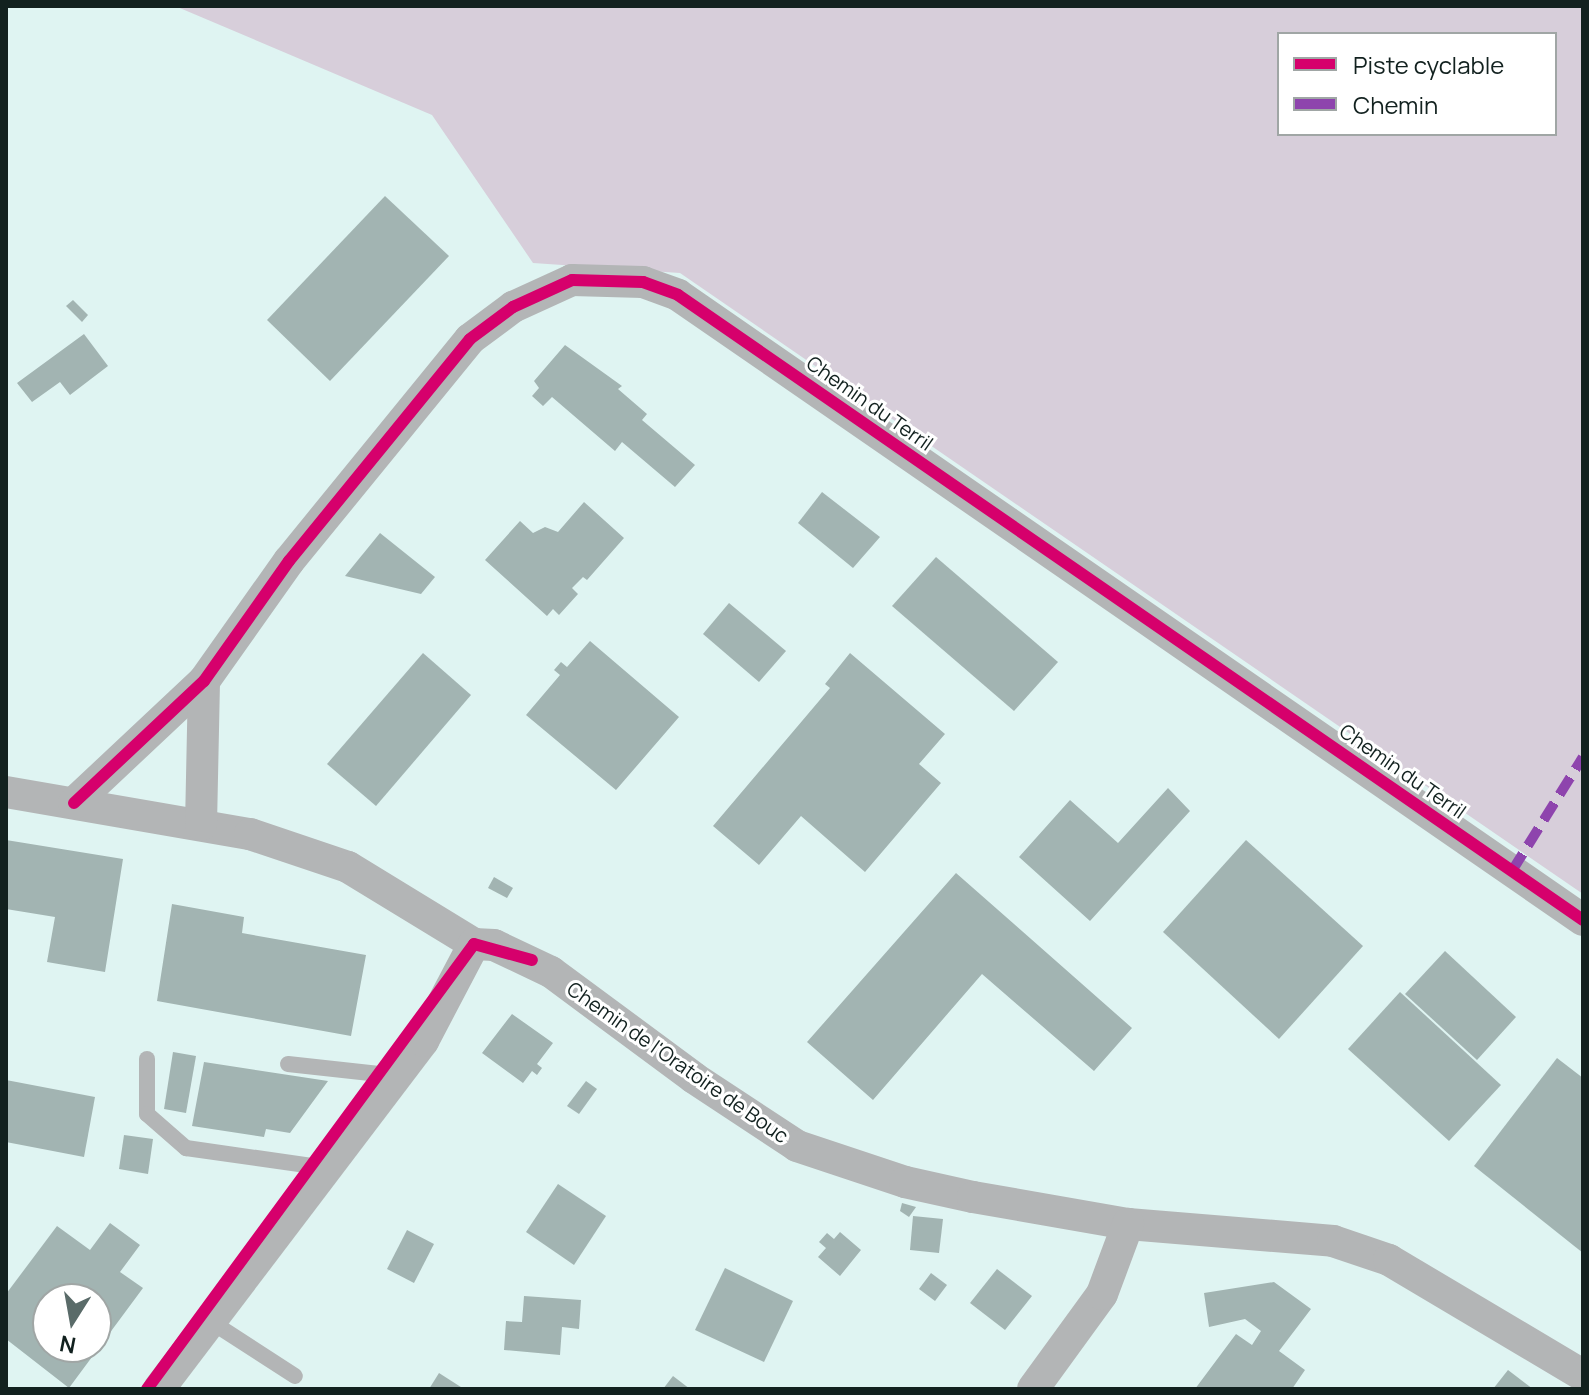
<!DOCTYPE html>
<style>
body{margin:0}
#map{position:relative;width:1589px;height:1395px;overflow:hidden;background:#dff4f2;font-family:Manrope,sans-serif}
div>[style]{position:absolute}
.forest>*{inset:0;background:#d7ceda}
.building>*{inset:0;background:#a2b4b2}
.lane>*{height:16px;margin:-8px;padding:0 8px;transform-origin:8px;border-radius:8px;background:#b3b5b6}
.street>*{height:32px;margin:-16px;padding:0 16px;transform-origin:16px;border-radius:16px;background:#b3b5b6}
.quiet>*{height:10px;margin-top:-5px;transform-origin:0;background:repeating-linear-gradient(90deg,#8e44ad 0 20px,transparent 0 30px)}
.cycleway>*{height:12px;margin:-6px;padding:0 6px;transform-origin:6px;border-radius:6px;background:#d6006c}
span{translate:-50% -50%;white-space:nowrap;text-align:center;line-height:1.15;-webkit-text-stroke:6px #fff;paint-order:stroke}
.street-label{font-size:20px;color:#12211f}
.frame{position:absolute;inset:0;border:8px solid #12211f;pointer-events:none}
.legend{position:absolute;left:1277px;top:32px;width:280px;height:104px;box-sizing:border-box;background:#fff;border:2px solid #a0a6a5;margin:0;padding:10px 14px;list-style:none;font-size:24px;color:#12211f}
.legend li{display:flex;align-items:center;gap:16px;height:40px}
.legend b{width:40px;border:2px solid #a0a6a5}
.north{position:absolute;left:32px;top:1283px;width:80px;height:80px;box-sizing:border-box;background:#fff;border:2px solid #a0a6a5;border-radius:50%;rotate:191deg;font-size:22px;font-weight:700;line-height:32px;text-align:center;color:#12211f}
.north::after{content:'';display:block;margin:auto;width:28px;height:36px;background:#5a6b69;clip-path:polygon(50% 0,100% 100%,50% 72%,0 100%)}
</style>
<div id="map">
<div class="forest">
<i style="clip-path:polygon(evenodd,175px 6px,1583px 6px,1583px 894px,680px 273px,533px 263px,432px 115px,175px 6px,1279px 34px,1555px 34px,1555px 134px,1279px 134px,1279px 34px)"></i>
</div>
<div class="building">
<i style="clip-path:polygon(385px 196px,449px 256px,330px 381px,267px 320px)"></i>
<i style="clip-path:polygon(73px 300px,88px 315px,82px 322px,66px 306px)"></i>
<i style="clip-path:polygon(84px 334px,108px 366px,70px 395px,60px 382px,32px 402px,17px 383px)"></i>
<i style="clip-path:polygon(565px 345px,622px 386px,618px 389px,647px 414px,642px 420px,695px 465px,675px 487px,622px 442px,615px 451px,552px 397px,543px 406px,532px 396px,539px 388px,534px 381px)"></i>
<i style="clip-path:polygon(822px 492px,880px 537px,853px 568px,798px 523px)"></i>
<i style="clip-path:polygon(584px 502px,624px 538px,587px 580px,583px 577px,572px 588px,578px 594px,559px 615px,553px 609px,547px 616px,485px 560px,520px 521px,533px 533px,545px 527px,558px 532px)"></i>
<i style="clip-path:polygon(380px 533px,435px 577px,421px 594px,345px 576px)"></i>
<i style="clip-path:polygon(936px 557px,1058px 662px,1014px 711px,892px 606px)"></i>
<i style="clip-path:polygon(729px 603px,786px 651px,759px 682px,703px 634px)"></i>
<i style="clip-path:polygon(590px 641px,679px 717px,616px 790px,526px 715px,560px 675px,554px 670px,561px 662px,567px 667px)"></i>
<i style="clip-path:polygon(423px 653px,471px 695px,376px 806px,327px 764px)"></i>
<i style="clip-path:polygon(850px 653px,945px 734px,919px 764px,941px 783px,865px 872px,801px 816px,759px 865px,713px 826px,830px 688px,825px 684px)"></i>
<i style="clip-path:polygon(1168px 788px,1190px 811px,1090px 921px,1019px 857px,1070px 800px,1118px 843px)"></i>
<i style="clip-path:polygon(6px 840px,123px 859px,105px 972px,47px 962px,55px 917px,6px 909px)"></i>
<i style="clip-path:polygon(1246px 840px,1363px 946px,1279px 1039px,1163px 932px)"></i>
<i style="clip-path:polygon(956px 873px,1132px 1028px,1094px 1071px,982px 974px,873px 1100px,807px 1042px)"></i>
<i style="clip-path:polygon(494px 877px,513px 888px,507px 898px,488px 888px)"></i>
<i style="clip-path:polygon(172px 904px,244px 917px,242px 933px,366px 955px,351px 1036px,157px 1001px)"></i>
<i style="clip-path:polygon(1445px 951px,1516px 1017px,1477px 1060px,1405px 994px)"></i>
<i style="clip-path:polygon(1400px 992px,1501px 1085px,1449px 1141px,1348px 1049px)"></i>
<i style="clip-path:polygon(512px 1014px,553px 1043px,537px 1064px,542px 1068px,537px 1075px,532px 1071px,523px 1083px,482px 1053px)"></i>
<i style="clip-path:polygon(173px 1052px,196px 1056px,186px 1113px,164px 1109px)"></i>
<i style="clip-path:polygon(1557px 1058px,1583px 1078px,1583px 1253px,1474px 1166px)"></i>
<i style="clip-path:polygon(204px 1062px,328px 1081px,290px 1133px,266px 1129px,264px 1137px,192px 1126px)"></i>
<i style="clip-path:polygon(6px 1080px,95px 1097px,84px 1157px,6px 1142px)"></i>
<i style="clip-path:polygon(586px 1081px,597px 1089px,579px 1114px,567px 1106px)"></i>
<i style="clip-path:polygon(124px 1135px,153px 1139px,148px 1174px,119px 1169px)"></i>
<i style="clip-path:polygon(558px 1184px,606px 1216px,574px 1265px,526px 1232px)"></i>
<i style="clip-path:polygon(902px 1203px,916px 1207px,909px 1217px,900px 1211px)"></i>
<i style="clip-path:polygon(913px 1216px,943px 1219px,939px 1253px,910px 1250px)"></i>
<i style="clip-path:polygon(evenodd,110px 1223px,140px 1245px,120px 1272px,143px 1288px,69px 1388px,6px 1339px,6px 1294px,57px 1226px,90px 1250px,110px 1223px,48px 1299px,96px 1299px,96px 1347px,48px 1347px,48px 1299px)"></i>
<i style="clip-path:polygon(407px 1230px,434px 1244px,414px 1283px,387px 1269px)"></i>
<i style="clip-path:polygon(840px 1232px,861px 1250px,840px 1276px,818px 1257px,826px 1248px,819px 1242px,827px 1233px,834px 1239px)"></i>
<i style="clip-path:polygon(725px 1268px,793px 1301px,764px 1362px,695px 1330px)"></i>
<i style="clip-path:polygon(997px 1269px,1032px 1296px,1005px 1330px,970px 1303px)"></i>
<i style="clip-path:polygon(931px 1273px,947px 1285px,935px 1301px,919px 1289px)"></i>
<i style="clip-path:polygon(1274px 1282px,1311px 1309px,1279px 1351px,1305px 1370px,1292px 1389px,1195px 1389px,1236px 1334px,1252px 1345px,1261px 1331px,1245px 1319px,1209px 1327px,1204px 1293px)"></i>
<i style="clip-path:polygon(524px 1296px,581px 1300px,579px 1329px,562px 1327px,560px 1355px,504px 1350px,506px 1321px,522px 1322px)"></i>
<i style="clip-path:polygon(1508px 1370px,1533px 1389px,1493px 1389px)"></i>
<i style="clip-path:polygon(439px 1373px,464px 1389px,429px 1389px)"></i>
<i style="clip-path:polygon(673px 1376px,690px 1389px,663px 1389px)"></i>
</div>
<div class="lane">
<i style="left:147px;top:1059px;width:55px;rotate:90deg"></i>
<i style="left:147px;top:1114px;width:52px;rotate:41.1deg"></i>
<i style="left:186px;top:1148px;width:141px;rotate:8.1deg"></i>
<i style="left:288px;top:1064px;width:110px;rotate:6.3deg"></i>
<i style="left:210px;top:1321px;width:101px;rotate:32.9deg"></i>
</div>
<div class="street">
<i style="left:6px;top:792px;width:248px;rotate:9.8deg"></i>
<i style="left:250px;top:834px;width:103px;rotate:18.6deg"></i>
<i style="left:348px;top:867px;width:148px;rotate:31.4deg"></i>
<i style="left:474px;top:944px;width:20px;rotate:3deg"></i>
<i style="left:494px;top:945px;width:63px;rotate:25.3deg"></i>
<i style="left:551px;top:972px;width:178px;rotate:36.5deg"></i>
<i style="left:694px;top:1078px;width:123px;rotate:33.4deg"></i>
<i style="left:797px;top:1146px;width:114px;rotate:18.4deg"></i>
<i style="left:905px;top:1182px;width:70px;rotate:12.4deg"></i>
<i style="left:973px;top:1197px;width:157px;rotate:9.9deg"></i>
<i style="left:1128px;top:1224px;width:206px;rotate:4.7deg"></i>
<i style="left:1333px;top:1241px;width:59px;rotate:18.7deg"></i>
<i style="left:1389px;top:1260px;width:226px;rotate:30.7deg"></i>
<i style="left:74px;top:803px;width:178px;rotate:-43.2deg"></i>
<i style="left:204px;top:681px;width:147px;rotate:-54.7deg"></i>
<i style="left:289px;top:561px;width:286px;rotate:-50.8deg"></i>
<i style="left:470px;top:339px;width:54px;rotate:-36.7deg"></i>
<i style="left:513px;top:307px;width:65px;rotate:-24.6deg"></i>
<i style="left:572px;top:280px;width:71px;rotate:1.6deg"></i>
<i style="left:643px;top:282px;width:37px;rotate:20deg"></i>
<i style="left:678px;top:295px;width:1100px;rotate:34.63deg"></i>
<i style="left:201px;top:825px;width:144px;rotate:-88.8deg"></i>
<i style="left:159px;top:1389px;width:437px;rotate:-52.8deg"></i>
<i style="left:423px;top:1041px;width:110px;rotate:-62.3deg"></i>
<i style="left:1033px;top:1389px;width:117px;rotate:-54deg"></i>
<i style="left:1102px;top:1294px;width:75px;rotate:-69.6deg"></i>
</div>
<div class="quiet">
<i style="left:1512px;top:871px;width:134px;rotate:-58.1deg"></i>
</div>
<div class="cycleway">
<i style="left:74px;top:803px;width:178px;rotate:-43.2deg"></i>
<i style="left:204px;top:681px;width:147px;rotate:-54.7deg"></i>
<i style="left:289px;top:561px;width:286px;rotate:-50.8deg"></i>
<i style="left:470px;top:339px;width:54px;rotate:-36.7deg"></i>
<i style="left:513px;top:307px;width:65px;rotate:-24.6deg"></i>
<i style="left:572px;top:280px;width:71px;rotate:1.6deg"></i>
<i style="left:643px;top:282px;width:37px;rotate:20deg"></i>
<i style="left:678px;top:295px;width:1100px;rotate:34.63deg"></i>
<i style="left:147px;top:1389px;width:552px;rotate:-53.69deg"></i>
<i style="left:474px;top:944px;width:60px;rotate:15.4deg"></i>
</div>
<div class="street-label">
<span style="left:870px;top:403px;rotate:35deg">Chemin du Terril</span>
<span style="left:1403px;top:771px;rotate:35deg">Chemin du Terril</span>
<span style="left:678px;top:1062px;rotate:35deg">Chemin de l'Oratoire de Bouc</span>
</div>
<div class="frame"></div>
<ul class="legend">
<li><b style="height:10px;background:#d6006c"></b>Piste cyclable</li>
<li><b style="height:10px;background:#8e44ad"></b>Chemin</li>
</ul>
<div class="north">N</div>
</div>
